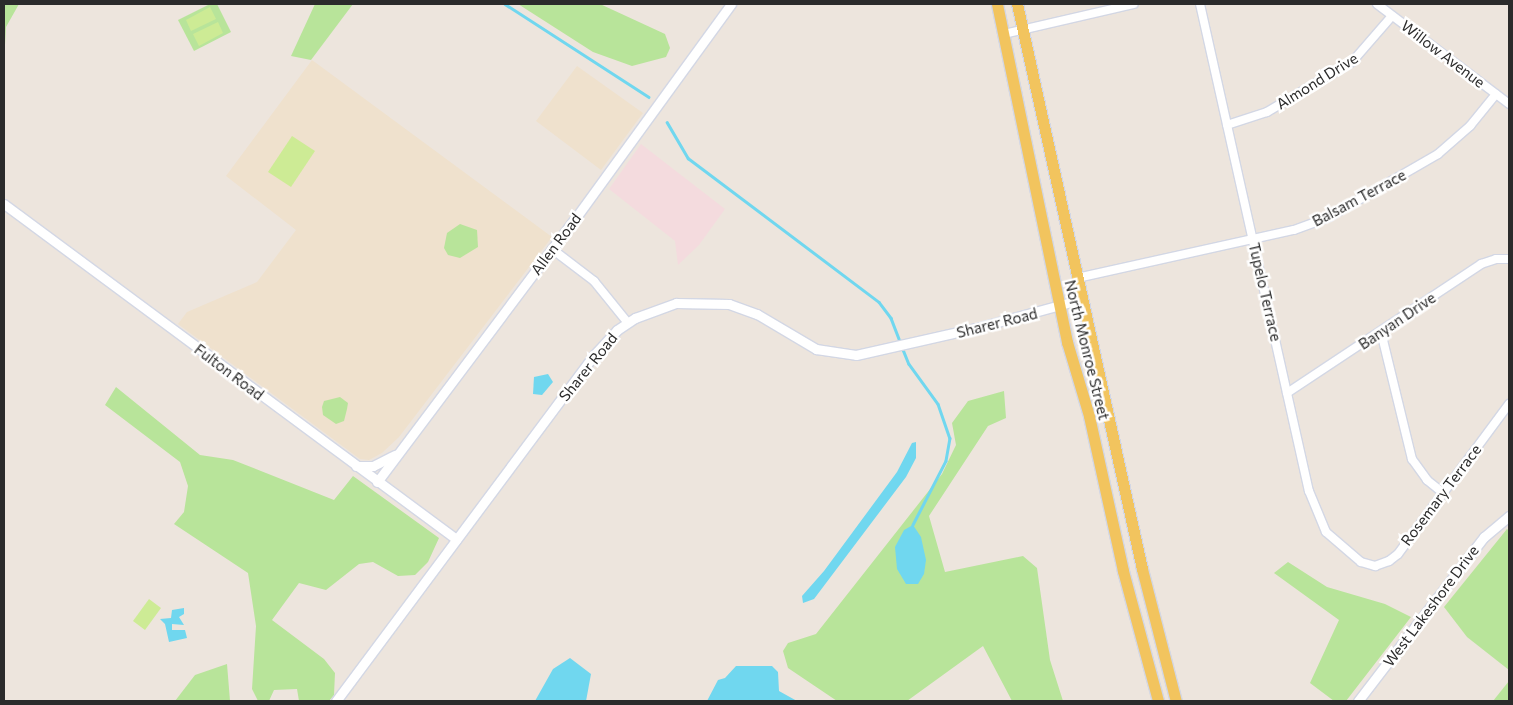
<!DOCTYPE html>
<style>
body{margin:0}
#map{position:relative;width:1513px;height:705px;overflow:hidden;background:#ede5dd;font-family:Commissioner,sans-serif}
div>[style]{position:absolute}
.education>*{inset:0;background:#efe1cd}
.medical>*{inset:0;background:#f4dbde}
.green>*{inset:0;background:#b8e49a}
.pitch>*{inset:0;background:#cdeb95}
.water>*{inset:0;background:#70d7ef}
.stream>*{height:2.5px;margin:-1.25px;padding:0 1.25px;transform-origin:1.25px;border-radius:1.25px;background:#70d7ef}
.roads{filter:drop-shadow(1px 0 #d3d7e4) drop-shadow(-1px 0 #d3d7e4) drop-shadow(0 1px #d3d7e4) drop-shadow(0 -1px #d3d7e4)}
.minor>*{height:8px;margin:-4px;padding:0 4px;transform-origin:4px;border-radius:4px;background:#fff}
.tertiary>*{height:9px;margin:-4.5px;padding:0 4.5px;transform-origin:4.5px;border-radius:4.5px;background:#fff}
.primary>*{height:11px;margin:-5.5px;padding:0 5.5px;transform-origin:5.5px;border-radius:5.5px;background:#f2c45e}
span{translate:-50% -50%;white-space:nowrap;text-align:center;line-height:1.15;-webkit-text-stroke:5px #fff;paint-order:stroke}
.street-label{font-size:15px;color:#2b2b2b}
.frame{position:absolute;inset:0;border:5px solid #2b2b2b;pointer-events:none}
</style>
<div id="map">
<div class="education">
<i style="clip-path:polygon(312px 60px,552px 237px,399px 437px,382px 453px,369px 460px,360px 459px,178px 324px,187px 312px,257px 282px,296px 230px,226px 176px)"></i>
<i style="clip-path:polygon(577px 66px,643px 113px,601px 170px,536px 121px)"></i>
</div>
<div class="medical">
<i style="clip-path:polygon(641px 144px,725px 209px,699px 245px,678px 265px,675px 241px,609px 189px)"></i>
</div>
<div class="green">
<i style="clip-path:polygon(4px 4px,19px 4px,6px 27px,4px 63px)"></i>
<i style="clip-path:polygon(210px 4px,217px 4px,231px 32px,194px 51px,178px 20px)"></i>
<i style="clip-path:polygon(315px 4px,353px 4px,311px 60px,291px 56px)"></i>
<i style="clip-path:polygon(518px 4px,600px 4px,665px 34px,670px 48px,666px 57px,632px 66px,593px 52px)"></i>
<i style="clip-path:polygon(460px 224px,477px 230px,478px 247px,460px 258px,448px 255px,444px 248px,447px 233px)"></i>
<i style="clip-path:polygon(116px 387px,200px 455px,233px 460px,334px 500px,353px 476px,439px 538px,428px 562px,415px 575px,398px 576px,373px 562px,359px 564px,326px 590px,299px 583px,272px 620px,324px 659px,335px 673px,334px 695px,329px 701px,299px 701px,297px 689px,274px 690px,269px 701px,258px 701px,252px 689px,256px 626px,248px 573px,174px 524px,184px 512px,188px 486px,180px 462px,105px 405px)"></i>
<i style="clip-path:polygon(1004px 391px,1006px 418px,988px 426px,929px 516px,945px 572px,1023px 556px,1037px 568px,1050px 660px,1063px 701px,1012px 701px,983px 646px,907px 701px,837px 701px,788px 668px,783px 651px,788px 643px,816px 634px,942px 474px,956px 445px,952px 423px,968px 401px)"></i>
<i style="clip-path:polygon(340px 397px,348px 403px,347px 409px,344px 421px,336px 424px,323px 415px,322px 407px,324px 401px)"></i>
<i style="clip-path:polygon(1507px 529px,1509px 531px,1509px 670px,1467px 637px,1444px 607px)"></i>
<i style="clip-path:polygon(1288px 562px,1327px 587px,1385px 604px,1411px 617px,1346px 701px,1334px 701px,1310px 683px,1339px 620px,1274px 573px)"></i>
<i style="clip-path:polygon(227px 664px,230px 701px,175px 701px,195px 675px)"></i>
<i style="clip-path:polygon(1509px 681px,1509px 701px,1493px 701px)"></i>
</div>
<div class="pitch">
<i style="clip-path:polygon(210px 7px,216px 19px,191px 31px,186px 20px)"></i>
<i style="clip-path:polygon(218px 22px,223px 33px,199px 46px,193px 34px)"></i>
<i style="clip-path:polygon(292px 136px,315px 151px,291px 187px,268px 172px)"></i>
<i style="clip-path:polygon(149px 599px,161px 608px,145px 630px,133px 621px)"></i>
</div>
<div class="water">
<i style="clip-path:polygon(548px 374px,553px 382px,542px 395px,533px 394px,534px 377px)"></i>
<i style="clip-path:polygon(916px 442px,916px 458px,906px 477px,814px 599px,803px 603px,802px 596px,824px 571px,897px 472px,912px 443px)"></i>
<i style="clip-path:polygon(913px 525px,921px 537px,926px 560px,924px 574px,918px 584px,906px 584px,897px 569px,895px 547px,904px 530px)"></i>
<i style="clip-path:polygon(184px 608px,184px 614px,179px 617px,184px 625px,172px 624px,172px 630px,185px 630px,187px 638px,169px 642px,165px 624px,160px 619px,171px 618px,172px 610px)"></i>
<i style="clip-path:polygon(570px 658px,591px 674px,586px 701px,535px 701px,553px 669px)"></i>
<i style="clip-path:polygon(736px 666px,772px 666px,778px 672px,779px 691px,797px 701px,707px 701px,718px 680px,725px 678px)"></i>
</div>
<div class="stream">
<i style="left:505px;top:4px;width:171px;rotate:32.9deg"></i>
<i style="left:667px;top:122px;width:42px;rotate:59.7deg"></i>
<i style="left:688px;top:158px;width:239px;rotate:37deg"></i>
<i style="left:879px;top:302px;width:20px;rotate:53deg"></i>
<i style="left:891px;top:318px;width:26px;rotate:69deg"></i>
<i style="left:902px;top:347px;width:18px;rotate:68deg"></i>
<i style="left:909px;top:364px;width:49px;rotate:54.1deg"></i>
<i style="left:938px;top:404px;width:36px;rotate:71deg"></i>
<i style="left:950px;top:438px;width:23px;rotate:100deg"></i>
<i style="left:946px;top:461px;width:72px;rotate:117.3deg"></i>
</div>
<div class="roads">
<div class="minor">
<i style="left:1200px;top:4px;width:499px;rotate:77.4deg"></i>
<i style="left:1309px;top:491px;width:44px;rotate:67.5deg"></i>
<i style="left:1326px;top:532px;width:46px;rotate:40.6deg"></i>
<i style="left:1361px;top:562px;width:15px;rotate:16deg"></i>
<i style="left:1375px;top:566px;width:15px;rotate:-20deg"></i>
<i style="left:1389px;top:561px;width:11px;rotate:-38deg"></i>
<i style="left:1398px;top:554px;width:187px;rotate:-53.5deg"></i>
<i style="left:1377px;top:4px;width:166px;rotate:37.1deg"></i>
<i style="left:1004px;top:34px;width:133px;rotate:-13deg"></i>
<i style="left:1227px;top:125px;width:42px;rotate:-18deg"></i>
<i style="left:1267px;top:112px;width:99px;rotate:-30.5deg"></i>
<i style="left:1352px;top:62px;width:61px;rotate:-49deg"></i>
<i style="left:552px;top:249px;width:53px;rotate:37.3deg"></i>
<i style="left:594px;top:281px;width:54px;rotate:51deg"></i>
<i style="left:1077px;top:278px;width:222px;rotate:-12.5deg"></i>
<i style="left:1294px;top:230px;width:37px;rotate:-20deg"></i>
<i style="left:1329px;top:217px;width:126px;rotate:-30deg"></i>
<i style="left:1438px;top:154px;width:43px;rotate:-41.2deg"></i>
<i style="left:1470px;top:126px;width:41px;rotate:-50.9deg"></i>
<i style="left:1381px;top:332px;width:131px;rotate:76.3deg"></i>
<i style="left:1412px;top:459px;width:26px;rotate:54deg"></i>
<i style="left:1427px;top:480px;width:21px;rotate:39deg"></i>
<i style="left:1287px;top:393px;width:233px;rotate:-33.6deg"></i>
<i style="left:1481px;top:264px;width:16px;rotate:-18deg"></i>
<i style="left:1496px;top:259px;width:13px"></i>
</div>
<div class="tertiary">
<i style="left:4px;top:204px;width:563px;rotate:36.54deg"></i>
<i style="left:356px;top:466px;width:17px"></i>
<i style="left:373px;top:466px;width:25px;rotate:-27deg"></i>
<i style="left:377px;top:482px;width:333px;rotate:-53.1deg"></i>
<i style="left:577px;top:216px;width:262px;rotate:-54deg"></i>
<i style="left:336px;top:701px;width:429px;rotate:-53.3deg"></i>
<i style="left:592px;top:357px;width:37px;rotate:-47deg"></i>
<i style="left:617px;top:330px;width:22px;rotate:-34deg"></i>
<i style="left:635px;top:318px;width:44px;rotate:-20.1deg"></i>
<i style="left:676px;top:303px;width:53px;rotate:1.1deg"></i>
<i style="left:729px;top:304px;width:30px;rotate:20deg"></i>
<i style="left:757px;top:314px;width:69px;rotate:30.7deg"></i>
<i style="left:816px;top:349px;width:40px;rotate:8.5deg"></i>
<i style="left:856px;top:355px;width:123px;rotate:-12.7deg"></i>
<i style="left:976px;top:328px;width:110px;rotate:-15.3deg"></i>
<i style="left:1358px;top:701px;width:207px;rotate:-52.5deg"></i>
<i style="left:1484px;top:537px;width:33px;rotate:-40deg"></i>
</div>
<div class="primary">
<i style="left:997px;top:4px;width:345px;rotate:78.3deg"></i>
<i style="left:1067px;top:342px;width:77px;rotate:73.4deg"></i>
<i style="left:1089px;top:416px;width:159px;rotate:77.6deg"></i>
<i style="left:1123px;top:571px;width:135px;rotate:74.9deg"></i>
<i style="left:1017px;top:4px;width:579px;rotate:77.52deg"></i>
<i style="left:1142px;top:569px;width:136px;rotate:75.6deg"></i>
</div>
</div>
<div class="street-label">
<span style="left:1443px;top:54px;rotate:37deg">Willow Avenue</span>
<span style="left:1317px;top:81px;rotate:-32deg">Almond Drive</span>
<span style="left:1359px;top:198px;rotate:-28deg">Balsam Terrace</span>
<span style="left:556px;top:244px;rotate:-53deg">Allen Road</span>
<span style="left:1265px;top:292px;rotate:77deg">Tupelo Terrace</span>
<span style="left:1397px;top:321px;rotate:-34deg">Banyan Drive</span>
<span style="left:997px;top:323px;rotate:-14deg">Sharer Road</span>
<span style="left:1087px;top:350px;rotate:76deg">North Monroe Street</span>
<span style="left:588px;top:367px;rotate:-51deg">Sharer Road</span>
<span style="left:229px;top:372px;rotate:37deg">Fulton Road</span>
<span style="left:1441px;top:495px;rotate:-53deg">Rosemary Terrace</span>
<span style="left:1431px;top:606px;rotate:-53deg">West Lakeshore Drive</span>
</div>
<div class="frame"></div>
</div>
